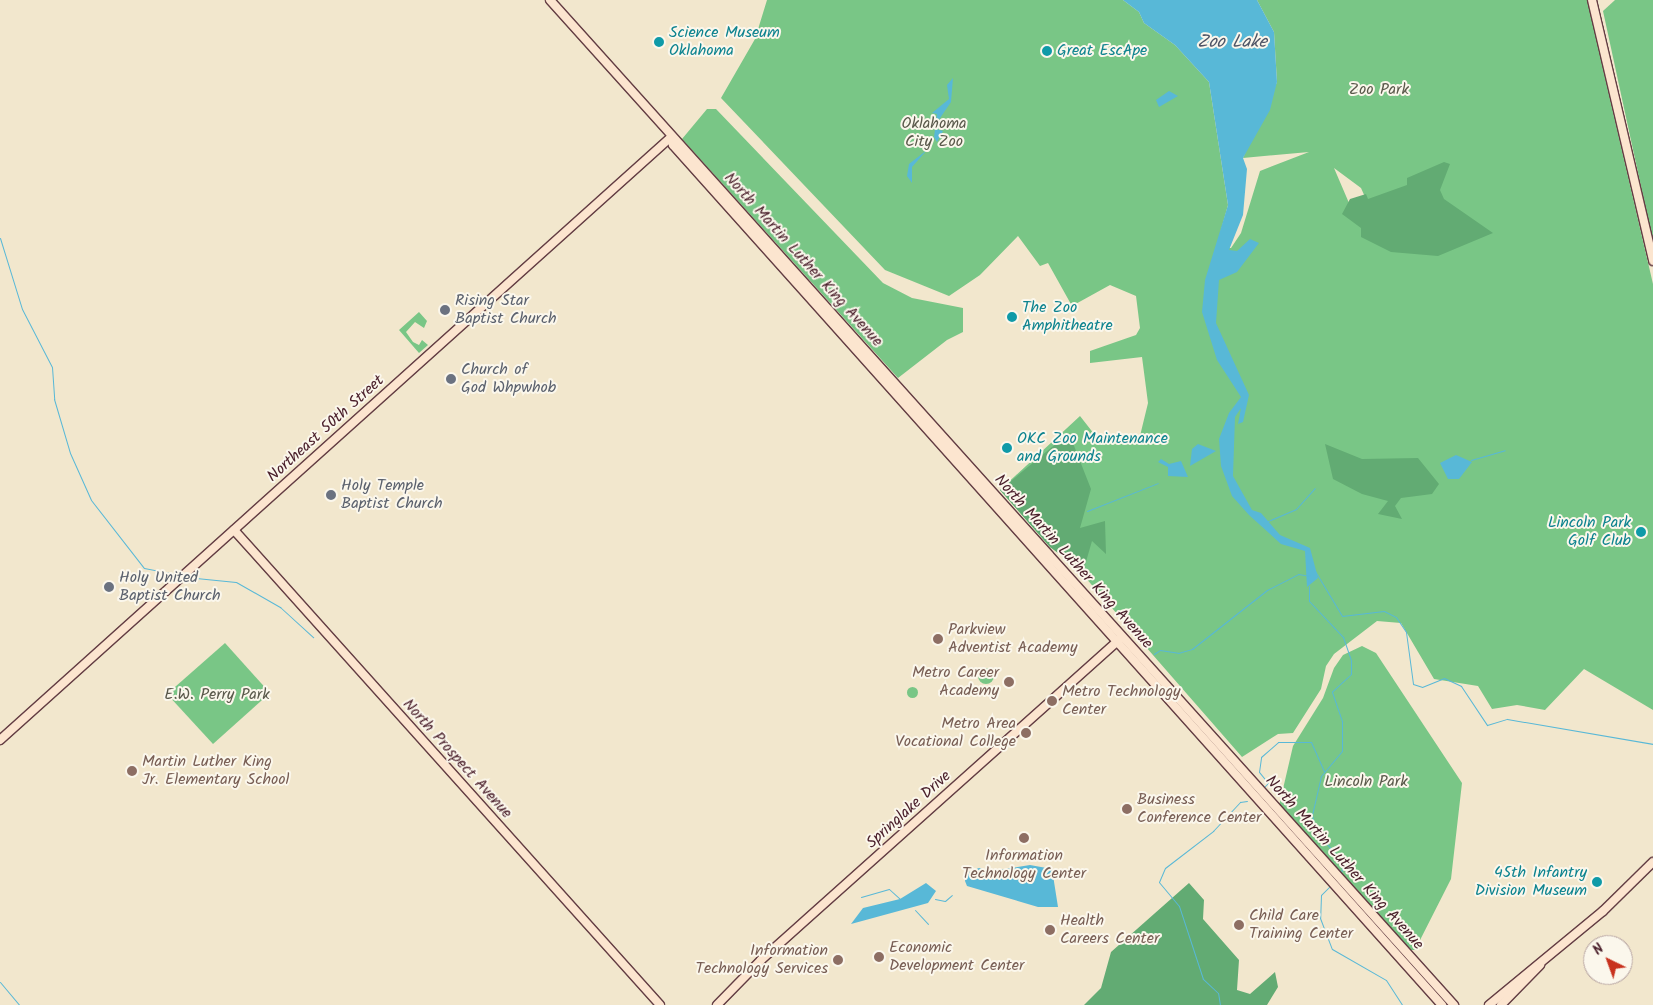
<!DOCTYPE html>
<style>
body{margin:0}
#map{position:relative;width:1653px;height:1005px;overflow:hidden;background:#f2e7cd;font-family:Kalam,sans-serif}
div>[style]{position:absolute}
.green>*{inset:0;background:#79c686}
.round{border-radius:50%}
.forest>*{inset:0;background:#62ab73}
.water>*{inset:0;background:#58b8d7}
.stream>*{height:1px;margin:-0.5px;padding:0 0.5px;transform-origin:0.5px;border-radius:0.5px;background:#58b8d7}
.roads{filter:drop-shadow(1px 0 #633d43) drop-shadow(-1px 0 #633d43) drop-shadow(0 1px #633d43) drop-shadow(0 -1px #633d43)}
.secondary>*{height:8px;margin:-4px;padding:0 4px;transform-origin:4px;border-radius:4px;background:#fce5cf}
.dots>*{width:14px;height:14px;translate:-50% -50%;box-sizing:border-box;border:2px solid #fbf7ec;border-radius:50%}
span{translate:-50% -50%;white-space:nowrap;text-align:center;line-height:1.15;-webkit-text-stroke:4px #fbf7ec;paint-order:stroke}
.culture-label{font-size:16px;color:#0d838f}
.left{translate:0 -50%;text-align:left}
.right{translate:-100% -50%;text-align:right}
.park-label{font-size:16px;color:#5a594b}
.street-label{font-size:16px;color:#4a1f2b}
.worship-label{font-size:16px;color:#5b616d}
.education-label{font-size:16px;color:#785e54}
.water-label{font-size:18px;color:#4f5567;font-style:italic}
.north{position:absolute;left:1583px;top:935px;width:50px;height:50px;box-sizing:border-box;background:#fbf7ec;border:1px solid #b4a19f;border-radius:50%;rotate:318deg;font-size:14px;font-weight:700;line-height:20px;text-align:center;color:#4a1f2b}
.north::after{content:'';display:block;margin:auto;width:18px;height:22px;background:#c8321e;clip-path:polygon(50% 0,100% 100%,50% 72%,0 100%)}
</style>
<div id="map">
<div class="green">
<i style="clip-path:polygon(evenodd,767px 0,1123px 0,1139px 12px,1144px 23px,1175px 45px,1209px 82px,1228px 205px,1216px 248px,1231px 248px,1241px 233px,1260px 171px,1309px 152px,1243px 158px,1277px 82px,1274px 32px,1257px 0,1587px 0,1653px 284px,1653px 710px,1584px 669px,1545px 710px,1517px 705px,1492px 709px,1478px 686px,1434px 679px,1401px 623px,1377px 621px,1334px 654px,1326px 666px,1321px 689px,1293px 733px,1278px 734px,1242px 757px,1070px 560px,1050px 547px,1000px 490px,1080px 416px,1098px 439px,1139px 440px,1148px 403px,1142px 357px,1090px 363px,1090px 351px,1136px 335px,1140px 328px,1136px 296px,1110px 285px,1072px 306px,1048px 263px,1040px 266px,1018px 236px,980px 275px,949px 296px,885px 270px,721px 98px,755px 39px,767px 0,1334px 168px,1361px 188px,1365px 197px,1355px 217px,1334px 168px)"></i>
<i style="clip-path:polygon(1615px 0,1653px 0,1653px 242px,1603px 11px)"></i>
<i style="clip-path:polygon(707px 109px,716px 109px,883px 283px,912px 298px,963px 308px,963px 332px,947px 340px,898px 378px,682px 139px)"></i>
<i style="clip-path:polygon(419px 312px,427px 321px,424px 328px,415px 322px,406px 332px,413px 342px,419px 345px,422px 340px,428px 345px,419px 353px,399px 330px)"></i>
<i style="clip-path:polygon(225px 643px,270px 693px,213px 744px,167px 694px)"></i>
<i style="clip-path:polygon(1362px 646px,1376px 653px,1462px 783px,1451px 879px,1415px 950px,1408px 950px,1279px 806px,1293px 746px,1323px 698px,1334px 668px,1343px 655px)"></i>
<i class="round" style="left:978px;top:668px;width:16px;height:16px"></i>
<i class="round" style="left:906.5px;top:686.5px;width:11px;height:11px"></i>
</div>
<div class="forest">
<i style="clip-path:polygon(1444px 162px,1450px 164px,1440px 190px,1444px 199px,1493px 233px,1438px 256px,1391px 252px,1361px 237px,1361px 228px,1342px 214px,1350px 199px,1366px 194px,1368px 199px,1407px 185px,1407px 178px)"></i>
<i style="clip-path:polygon(1069px 433px,1091px 489px,1080px 528px,1105px 521px,1106px 554px,1092px 541px,1083px 572px,1050px 547px,1000px 490px)"></i>
<i style="clip-path:polygon(1325px 444px,1362px 459px,1418px 458px,1439px 484px,1432px 494px,1401px 498px,1395px 506px,1402px 519px,1378px 514px,1388px 501px,1362px 494px,1333px 479px)"></i>
<i style="clip-path:polygon(1189px 883px,1204px 900px,1203px 919px,1239px 960px,1237px 990px,1250px 994px,1275px 972px,1278px 987px,1267px 1005px,1084px 1005px,1101px 988px,1111px 952px)"></i>
</div>
<div class="water">
<i style="clip-path:polygon(1123px 0,1257px 0,1274px 32px,1277px 82px,1270px 110px,1243px 158px,1247px 169px,1243px 215px,1229px 250px,1237px 251px,1250px 239px,1259px 243px,1237px 272px,1219px 280px,1216px 323px,1249px 395px,1243px 422px,1238px 424px,1241px 408px,1235px 417px,1233px 476px,1252px 510px,1261px 513px,1280px 535px,1310px 548px,1318px 578px,1307px 587px,1305px 551px,1281px 544px,1249px 515px,1232px 496px,1221px 466px,1219px 439px,1229px 413px,1241px 397px,1217px 360px,1202px 312px,1205px 280px,1228px 205px,1209px 82px,1175px 45px,1144px 23px,1139px 12px)"></i>
<i style="clip-path:polygon(953px 78px,951px 102px,938px 121px,936px 129px,943px 131px,937px 142px,934px 137px,937px 114px,932px 113px,949px 99px,947px 85px)"></i>
<i style="clip-path:polygon(1169px 91px,1178px 96px,1159px 107px,1156px 100px)"></i>
<i style="clip-path:polygon(927px 150px,912px 167px,912px 183px,907px 176px,909px 164px)"></i>
<i style="clip-path:polygon(1198px 444px,1216px 451px,1190px 466px,1192px 449px)"></i>
<i style="clip-path:polygon(1456px 455px,1472px 462px,1459px 479px,1448px 479px,1440px 463px)"></i>
<i style="clip-path:polygon(1161px 459px,1169px 464px,1181px 461px,1188px 477px,1168px 476px,1168px 467px,1158px 462px)"></i>
<i style="clip-path:polygon(1030px 865px,1052px 869px,1058px 907px,1038px 907px,967px 886px,965px 881px,966px 873px,979px 868px,992px 871px)"></i>
<i style="clip-path:polygon(926px 883px,936px 891px,928px 903px,851px 924px,863px 908px,900px 899px)"></i>
</div>
<div class="stream">
<i style="left:0;top:238px;width:74px;rotate:72.8deg"></i>
<i style="left:22px;top:309px;width:65px;rotate:62.7deg"></i>
<i style="left:52px;top:367px;width:32px;rotate:86deg"></i>
<i style="left:54px;top:399px;width:56px;rotate:73.5deg"></i>
<i style="left:70px;top:453px;width:51px;rotate:65.9deg"></i>
<i style="left:91px;top:500px;width:86px;rotate:52.1deg"></i>
<i style="left:144px;top:568px;width:36px;rotate:11deg"></i>
<i style="left:1471px;top:460px;width:35px;rotate:-16deg"></i>
<i style="left:1087px;top:511px;width:76px;rotate:-21.5deg"></i>
<i style="left:1268px;top:521px;width:30px;rotate:-23deg"></i>
<i style="left:1296px;top:509px;width:28px;rotate:-48deg"></i>
<i style="left:1315px;top:571px;width:52px;rotate:59deg"></i>
<i style="left:1342px;top:616px;width:42px;rotate:-6.8deg"></i>
<i style="left:1384px;top:611px;width:13px;rotate:27deg"></i>
<i style="left:1396px;top:617px;width:18px;rotate:56deg"></i>
<i style="left:1406px;top:632px;width:52px;rotate:82.3deg"></i>
<i style="left:1413px;top:684px;width:9px;rotate:18deg"></i>
<i style="left:1422px;top:687px;width:24px;rotate:-22deg"></i>
<i style="left:1444px;top:678px;width:19px;rotate:25deg"></i>
<i style="left:1461px;top:686px;width:47px;rotate:56.3deg"></i>
<i style="left:1487px;top:725px;width:21px;rotate:-17deg"></i>
<i style="left:1507px;top:719px;width:148px;rotate:9.7deg"></i>
<i style="left:186px;top:577px;width:50px;rotate:5.7deg"></i>
<i style="left:236px;top:582px;width:51px;rotate:29.6deg"></i>
<i style="left:280px;top:607px;width:45px;rotate:42.3deg"></i>
<i style="left:1309px;top:586px;width:15px;rotate:90deg"></i>
<i style="left:1309px;top:601px;width:50px;rotate:46.6deg"></i>
<i style="left:1343px;top:637px;width:24px;rotate:71deg"></i>
<i style="left:1351px;top:660px;width:14px;rotate:90deg"></i>
<i style="left:1351px;top:674px;width:26px;rotate:137deg"></i>
<i style="left:1332px;top:692px;width:31px;rotate:71deg"></i>
<i style="left:1342px;top:721px;width:30px;rotate:90deg"></i>
<i style="left:1342px;top:751px;width:33px;rotate:130deg"></i>
<i style="left:1321px;top:776px;width:40px;rotate:103deg"></i>
<i style="left:1312px;top:815px;width:17px;rotate:77deg"></i>
<i style="left:1316px;top:832px;width:42px;rotate:47.9deg"></i>
<i style="left:1344px;top:863px;width:13px;rotate:108deg"></i>
<i style="left:1154px;top:654px;width:7px;rotate:-34deg"></i>
<i style="left:1160px;top:650px;width:18px;rotate:9deg"></i>
<i style="left:1178px;top:653px;width:15px;rotate:-16deg"></i>
<i style="left:1192px;top:649px;width:95px;rotate:-38.2deg"></i>
<i style="left:1267px;top:590px;width:35px;rotate:-27deg"></i>
<i style="left:1298px;top:574px;width:12px;rotate:9deg"></i>
<i style="left:1264px;top:787px;width:6px;rotate:-45deg"></i>
<i style="left:1268px;top:783px;width:14px;rotate:-129deg"></i>
<i style="left:1259px;top:772px;width:15px;rotate:-82deg"></i>
<i style="left:1261px;top:757px;width:23px;rotate:-41deg"></i>
<i style="left:1278px;top:742px;width:33px"></i>
<i style="left:1311px;top:742px;width:32px;rotate:66deg"></i>
<i style="left:1331px;top:885px;width:14px;rotate:135deg"></i>
<i style="left:1321px;top:895px;width:23px;rotate:92deg"></i>
<i style="left:1320px;top:918px;width:33px;rotate:69deg"></i>
<i style="left:1332px;top:949px;width:62px;rotate:29.9deg"></i>
<i style="left:1386px;top:980px;width:30px;rotate:57deg"></i>
<i style="left:861px;top:897px;width:29px;rotate:-16deg"></i>
<i style="left:889px;top:889px;width:15px;rotate:42deg"></i>
<i style="left:935px;top:899px;width:10px;rotate:11deg"></i>
<i style="left:945px;top:901px;width:9px;rotate:-41deg"></i>
<i style="left:915px;top:910px;width:19px;rotate:47deg"></i>
<i style="left:0;top:982px;width:30px;rotate:50deg"></i>
<i style="left:1220px;top:1005px;width:12px;rotate:-99deg"></i>
<i style="left:1218px;top:993px;width:21px;rotate:-137deg"></i>
<i style="left:1203px;top:979px;width:77px;rotate:-108.2deg"></i>
<i style="left:1179px;top:906px;width:31px;rotate:-130deg"></i>
<i style="left:1159px;top:882px;width:15px;rotate:-67deg"></i>
<i style="left:1165px;top:868px;width:61px;rotate:-37.6deg"></i>
<i style="left:1213px;top:831px;width:40px;rotate:-47deg"></i>
<i style="left:1240px;top:802px;width:7px;rotate:-8deg"></i>
</div>
<div class="roads">
<div class="secondary">
<i style="left:550px;top:0;width:1352px;rotate:48.03deg"></i>
<i style="left:1592px;top:0;width:268px;rotate:76.8deg"></i>
<i style="left:671px;top:137px;width:8px;rotate:76deg"></i>
<i style="left:673px;top:145px;width:1154px;rotate:48.2deg"></i>
<i style="left:234px;top:530px;width:638px;rotate:48.11deg"></i>
<i style="left:0;top:740px;width:902px;rotate:-41.94deg"></i>
<i style="left:717px;top:1005px;width:63px;rotate:-45.6deg"></i>
<i style="left:761px;top:960px;width:483px;rotate:-41.8deg"></i>
<i style="left:1489px;top:1005px;width:148px;rotate:-39.5deg"></i>
<i style="left:1603px;top:911px;width:70px;rotate:-44.4deg"></i>
<i style="left:1501px;top:1005px;width:56px;rotate:-45.7deg"></i>
</div>
</div>
<div class="dots">
<i style="left:659px;top:42px;background:#0f9aa8"></i>
<i style="left:1047px;top:51px;background:#0f9aa8"></i>
<i style="left:445px;top:310px;background:#6b7280"></i>
<i style="left:1012px;top:317px;background:#0f9aa8"></i>
<i style="left:451px;top:379px;background:#6b7280"></i>
<i style="left:1007px;top:448px;background:#0f9aa8"></i>
<i style="left:331px;top:495px;background:#6b7280"></i>
<i style="left:1641px;top:532px;background:#0f9aa8"></i>
<i style="left:109px;top:587px;background:#6b7280"></i>
<i style="left:938px;top:639px;background:#8d6e63"></i>
<i style="left:1009px;top:682px;background:#8d6e63"></i>
<i style="left:1052px;top:701px;background:#8d6e63"></i>
<i style="left:1026px;top:733px;background:#8d6e63"></i>
<i style="left:132px;top:771px;background:#8d6e63"></i>
<i style="left:1127px;top:809px;background:#8d6e63"></i>
<i style="left:1024px;top:838px;background:#8d6e63"></i>
<i style="left:1597px;top:882px;background:#0f9aa8"></i>
<i style="left:1239px;top:925px;background:#8d6e63"></i>
<i style="left:1050px;top:930px;background:#8d6e63"></i>
<i style="left:879px;top:957px;background:#8d6e63"></i>
<i style="left:838px;top:960px;background:#8d6e63"></i>
</div>
<div class="culture-label">
<span class="left" style="left:669px;top:42px">Science Museum<br>Oklahoma</span>
<span class="left" style="left:1057px;top:51px">Great EscApe</span>
<span class="left" style="left:1022px;top:317px">The Zoo<br>Amphitheatre</span>
<span class="left" style="left:1017px;top:448px">OKC Zoo Maintenance<br>and Grounds</span>
<span class="right" style="left:1631px;top:532px">Lincoln Park<br>Golf Club</span>
<span class="right" style="left:1587px;top:882px">45th Infantry<br>Division Museum</span>
</div>
<div class="park-label">
<span style="left:1379px;top:90px">Zoo Park</span>
<span style="left:934px;top:133px">Oklahoma<br>City Zoo</span>
<span style="left:217px;top:695px">E.W. Perry Park</span>
<span style="left:1366px;top:782px">Lincoln Park</span>
</div>
<div class="street-label">
<span style="left:803px;top:260px;rotate:48deg">North Martin Luther King Avenue</span>
<span style="left:326px;top:429px;rotate:-42deg">Northeast 50th Street</span>
<span style="left:1073px;top:562px;rotate:48deg">North Martin Luther King Avenue</span>
<span style="left:457px;top:759px;rotate:48deg">North Prospect Avenue</span>
<span style="left:909px;top:810px;rotate:-42deg">Springlake Drive</span>
<span style="left:1344px;top:863px;rotate:48deg">North Martin Luther King Avenue</span>
</div>
<div class="worship-label">
<span class="left" style="left:455px;top:310px">Rising Star<br>Baptist Church</span>
<span class="left" style="left:461px;top:379px">Church of<br>God Whpwhob</span>
<span class="left" style="left:341px;top:495px">Holy Temple<br>Baptist Church</span>
<span class="left" style="left:119px;top:587px">Holy United<br>Baptist Church</span>
</div>
<div class="education-label">
<span class="left" style="left:948px;top:639px">Parkview<br>Adventist Academy</span>
<span class="right" style="left:999px;top:682px">Metro Career<br>Academy</span>
<span class="left" style="left:1062px;top:701px">Metro Technology<br>Center</span>
<span class="right" style="left:1016px;top:733px">Metro Area<br>Vocational College</span>
<span class="left" style="left:142px;top:771px">Martin Luther King<br>Jr. Elementary School</span>
<span class="left" style="left:1137px;top:809px">Business<br>Conference Center</span>
<span style="left:1024px;top:865px">Information<br>Technology Center</span>
<span class="left" style="left:1249px;top:925px">Child Care<br>Training Center</span>
<span class="left" style="left:1060px;top:930px">Health<br>Careers Center</span>
<span class="left" style="left:889px;top:957px">Economic<br>Development Center</span>
<span class="right" style="left:828px;top:960px">Information<br>Technology Services</span>
</div>
<div class="water-label">
<span style="left:1232px;top:43px">Zoo Lake</span>
</div>
<div class="north">N</div>
</div>
